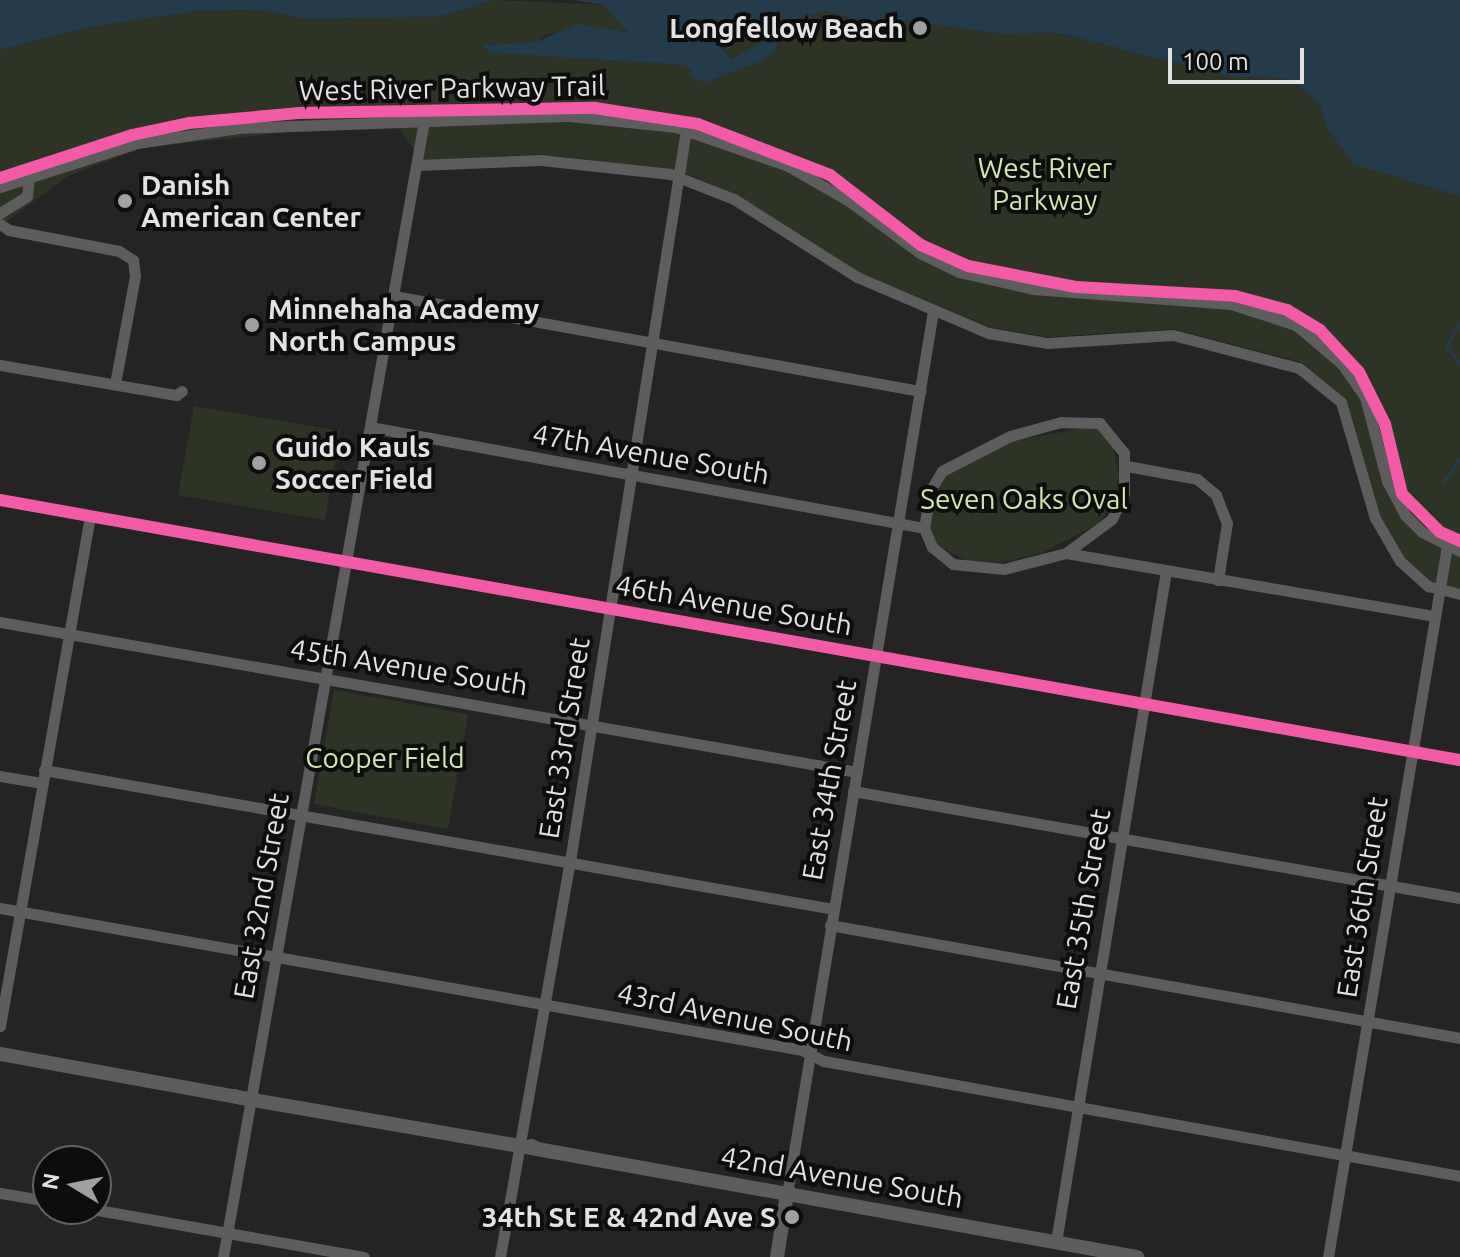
<!DOCTYPE html>
<style>
body{margin:0}
#map{position:relative;width:1460px;height:1257px;overflow:hidden;background:#242424;font-family:Ubuntu,sans-serif}
div>[style]{position:absolute}
.green>*{inset:0;background:#2e3425}
.water>*{inset:0;background:#233b4a}
.stream>*{height:3px;margin:-1.5px;padding:0 1.5px;transform-origin:1.5px;border-radius:1.5px;background:#233b4a}
.minor>*{height:11px;margin:-5.5px;padding:0 5.5px;transform-origin:5.5px;border-radius:5.5px;background:#5d5d5d}
.tertiary>*{height:14px;margin:-7px;padding:0 7px;transform-origin:7px;border-radius:7px;background:#5d5d5d}
.cycleway>*{height:12px;margin:-6px;padding:0 6px;transform-origin:6px;border-radius:6px;background:#f35aa7}
.dots>*{width:22px;height:22px;translate:-50% -50%;box-sizing:border-box;border:4px solid #0d0d0e;border-radius:50%}
span{translate:-50% -50%;white-space:nowrap;text-align:center;line-height:1.15;-webkit-text-stroke:8px #0d0d0e;paint-order:stroke}
.poi-label{font-size:28px;color:#e2e2e3;font-weight:700}
.right{translate:-100% -50%;text-align:right}
.left{translate:0 -50%;text-align:left}
.street-label{font-size:28px;color:#e2e2e3}
.park-label{font-size:28px;color:#d0e5af}
.north{position:absolute;left:32px;top:1145px;width:80px;height:80px;box-sizing:border-box;background:#0d0d0e;border:2px solid #626263;border-radius:50%;rotate:280deg;font-size:22px;font-weight:700;line-height:32px;text-align:center;color:#e2e2e3}
.north::after{content:'';display:block;margin:auto;width:28px;height:36px;background:#a0a0a0;clip-path:polygon(50% 0,100% 100%,50% 72%,0 100%)}
.scale{position:absolute;left:1168px;top:48px;width:136px;height:36px;box-sizing:border-box;border:4px solid #e2e2e3;border-top:0;padding-left:10px;font-size:24px;line-height:28px;white-space:nowrap;color:#e2e2e3;-webkit-text-stroke:6px #0d0d0e;paint-order:stroke}
</style>
<div id="map">
<div class="green">
<i style="clip-path:polygon(495px 0,604px 5px,627px 31px,587px 29px,546px 34px,537px 42px,483px 45px,492px 53px,683px 65px,691px 70px,692px 77px,705px 83px,762px 61px,775px 51px,781px 32px,732px 59px,720px 45px,728px 40px,825px 11px,873px 23px,901px 20px,1003px 34px,1057px 33px,1232px 77px,1282px 78px,1301px 87px,1319px 104px,1326px 126px,1460px 196px,1460px 589px,1432px 581px,1405px 558px,1381px 516px,1346px 399px,1301px 362px,1174px 329px,1048px 337px,990px 327px,859px 272px,736px 194px,680px 171px,541px 154px,422px 160px,398px 128px,324px 128px,142px 148px,68px 176px,0 226px,0 50px,90px 27px,198px 11px,261px 10px,304px 19px,437px 17px)"></i>
<i style="clip-path:polygon(194px 406px,340px 431px,325px 520px,178px 495px)"></i>
<i style="clip-path:polygon(1089px 427px,1100px 430px,1113px 444px,1119px 478px,1113px 504px,1098px 524px,1042px 553px,1003px 562px,968px 561px,937px 545px,929px 528px,930px 512px,946px 474px,1013px 441px)"></i>
<i style="clip-path:polygon(334px 690px,468px 714px,448px 829px,314px 804px)"></i>
</div>
<div class="water">
<i style="clip-path:polygon(0 0,495px 0,437px 17px,304px 19px,261px 10px,198px 11px,90px 27px,0 50px)"></i>
<i style="clip-path:polygon(574px 0,1460px 0,1460px 196px,1353px 164px,1326px 126px,1319px 104px,1301px 87px,1282px 78px,1232px 77px,1058px 33px,1003px 34px,901px 20px,873px 23px,825px 11px,728px 40px,720px 46px,732px 59px,782px 31px,775px 51px,762px 61px,705px 83px,691px 77px,691px 70px,683px 65px,491px 53px,482px 45px,536px 42px,577px 24px,627px 32px,604px 5px)"></i>
</div>
<div class="stream">
<i style="left:1460px;top:323px;width:27px;rotate:121deg"></i>
<i style="left:1446px;top:346px;width:22px;rotate:51deg"></i>
<i style="left:1443px;top:482px;width:29px;rotate:-54deg"></i>
</div>
<div class="minor">
<i style="left:417px;top:165px;width:124px;rotate:-2.3deg"></i>
<i style="left:541px;top:160px;width:130px;rotate:6.2deg"></i>
<i style="left:670px;top:174px;width:69px;rotate:21.3deg"></i>
<i style="left:734px;top:199px;width:146px;rotate:32.4deg"></i>
<i style="left:857px;top:277px;width:142px;rotate:23.1deg"></i>
<i style="left:988px;top:333px;width:61px;rotate:9.5deg"></i>
<i style="left:1048px;top:343px;width:125px;rotate:-3.7deg"></i>
<i style="left:1173px;top:335px;width:130px;rotate:14.7deg"></i>
<i style="left:1299px;top:368px;width:54px;rotate:39deg"></i>
<i style="left:1341px;top:402px;width:121px;rotate:73.7deg"></i>
<i style="left:1375px;top:518px;width:50px;rotate:59.8deg"></i>
<i style="left:1400px;top:561px;width:38px;rotate:42deg"></i>
<i style="left:1428px;top:586px;width:33px;rotate:14deg"></i>
<i style="left:0;top:187px;width:144px;rotate:-17.8deg"></i>
<i style="left:137px;top:143px;width:102px;rotate:-8.4deg"></i>
<i style="left:238px;top:128px;width:332px;rotate:-2.1deg"></i>
<i style="left:570px;top:116px;width:107px;rotate:5.9deg"></i>
<i style="left:676px;top:127px;width:119px;rotate:19.2deg"></i>
<i style="left:788px;top:166px;width:70px;rotate:29.8deg"></i>
<i style="left:849px;top:201px;width:88px;rotate:36.2deg"></i>
<i style="left:920px;top:253px;width:43px;rotate:26deg"></i>
<i style="left:959px;top:272px;width:76px;rotate:12.9deg"></i>
<i style="left:1033px;top:289px;width:199px;rotate:4.3deg"></i>
<i style="left:1231px;top:304px;width:68px;rotate:17.9deg"></i>
<i style="left:1296px;top:325px;width:60px;rotate:40.3deg"></i>
<i style="left:1342px;top:364px;width:40px;rotate:55.1deg"></i>
<i style="left:1365px;top:397px;width:87px;rotate:75.3deg"></i>
<i style="left:1387px;top:481px;width:38px;rotate:62deg"></i>
<i style="left:1405px;top:515px;width:24px;rotate:45deg"></i>
<i style="left:1422px;top:532px;width:42px;rotate:26.6deg"></i>
<i style="left:0;top:213px;width:32px;rotate:-32deg"></i>
<i style="left:27px;top:196px;width:18px;rotate:-84deg"></i>
<i style="left:0;top:224px;width:11px;rotate:34deg"></i>
<i style="left:9px;top:230px;width:112px;rotate:10.8deg"></i>
<i style="left:119px;top:251px;width:17px;rotate:33deg"></i>
<i style="left:133px;top:260px;width:16px;rotate:83deg"></i>
<i style="left:135px;top:276px;width:110px;rotate:100.5deg"></i>
<i style="left:394px;top:296px;width:535px;rotate:10.24deg"></i>
<i style="left:0;top:365px;width:179px;rotate:9.7deg"></i>
<i style="left:176px;top:395px;width:7px;rotate:-34deg"></i>
<i style="left:370px;top:427px;width:563px;rotate:10.33deg"></i>
<i style="left:1127px;top:466px;width:71px;rotate:10.5deg"></i>
<i style="left:1197px;top:479px;width:25px;rotate:40deg"></i>
<i style="left:1216px;top:495px;width:30px;rotate:69deg"></i>
<i style="left:1227px;top:523px;width:58px;rotate:99deg"></i>
<i style="left:0;top:500px;width:1483px;rotate:10.1deg"></i>
<i style="left:1066px;top:553px;width:57px;rotate:-36.5deg"></i>
<i style="left:1112px;top:519px;width:29px;rotate:-65deg"></i>
<i style="left:1124px;top:493px;width:40px;rotate:-90deg"></i>
<i style="left:1124px;top:453px;width:38px;rotate:-129deg"></i>
<i style="left:1100px;top:423px;width:39px;rotate:-179deg"></i>
<i style="left:1061px;top:422px;width:53px;rotate:164.6deg"></i>
<i style="left:1010px;top:436px;width:76px;rotate:152.8deg"></i>
<i style="left:942px;top:471px;width:23px;rotate:121deg"></i>
<i style="left:930px;top:491px;width:37px;rotate:99deg"></i>
<i style="left:924px;top:528px;width:21px;rotate:67deg"></i>
<i style="left:932px;top:547px;width:27px;rotate:39deg"></i>
<i style="left:953px;top:564px;width:51px;rotate:5.6deg"></i>
<i style="left:1004px;top:569px;width:64px;rotate:-14.5deg"></i>
<i style="left:1066px;top:553px;width:373px;rotate:9.7deg"></i>
<i style="left:0;top:622px;width:870px;rotate:9.93deg"></i>
<i style="left:44px;top:770px;width:801px;rotate:9.99deg"></i>
<i style="left:0;top:776px;width:43px;rotate:9.5deg"></i>
<i style="left:853px;top:791px;width:616px;rotate:10deg"></i>
<i style="left:0;top:908px;width:814px;rotate:10.04deg"></i>
<i style="left:802px;top:1050px;width:25px;rotate:27deg"></i>
<i style="left:824px;top:1061px;width:646px;rotate:10.25deg"></i>
<i style="left:830px;top:925px;width:640px;rotate:10.17deg"></i>
<i style="left:0;top:1026px;width:518px;rotate:-79.99deg"></i>
<i style="left:0;top:1193px;width:49px;rotate:9.5deg"></i>
<i style="left:787px;top:1194px;width:895px;rotate:-80.61deg"></i>
<i style="left:92px;top:1209px;width:276px;rotate:10deg"></i>
<i style="left:1056px;top:1242px;width:680px;rotate:-80.69deg"></i>
<i style="left:223px;top:1257px;width:1155px;rotate:-79.97deg"></i>
<i style="left:500px;top:1257px;width:408px;rotate:-80deg"></i>
<i style="left:571px;top:855px;width:734px;rotate:-80.99deg"></i>
<i style="left:1328px;top:1257px;width:721px;rotate:-80.5deg"></i>
</div>
<div class="tertiary">
<i style="left:0;top:1054px;width:246px;rotate:10.3deg"></i>
<i style="left:242px;top:1098px;width:8px;rotate:-166deg"></i>
<i style="left:242px;top:1098px;width:299px;rotate:9.8deg"></i>
<i style="left:537px;top:1149px;width:6px;rotate:-149deg"></i>
<i style="left:537px;top:1149px;width:610px;rotate:10.2deg"></i>
<i style="left:777px;top:1257px;width:64px;rotate:-81deg"></i>
</div>
<div class="cycleway">
<i style="left:0;top:178px;width:139px;rotate:-18deg"></i>
<i style="left:132px;top:135px;width:58px;rotate:-11.9deg"></i>
<i style="left:189px;top:123px;width:109px;rotate:-5.2deg"></i>
<i style="left:298px;top:113px;width:297px;rotate:-1deg"></i>
<i style="left:595px;top:108px;width:104px;rotate:8.8deg"></i>
<i style="left:698px;top:124px;width:142px;rotate:21.1deg"></i>
<i style="left:830px;top:175px;width:115px;rotate:37.6deg"></i>
<i style="left:921px;top:245px;width:51px;rotate:24.1deg"></i>
<i style="left:968px;top:266px;width:110px;rotate:11deg"></i>
<i style="left:1076px;top:287px;width:159px;rotate:3.2deg"></i>
<i style="left:1235px;top:296px;width:54px;rotate:15.1deg"></i>
<i style="left:1287px;top:310px;width:39px;rotate:31deg"></i>
<i style="left:1320px;top:330px;width:57px;rotate:47.1deg"></i>
<i style="left:1359px;top:372px;width:58px;rotate:63.4deg"></i>
<i style="left:1385px;top:424px;width:72px;rotate:76.3deg"></i>
<i style="left:1402px;top:494px;width:54px;rotate:45deg"></i>
<i style="left:1440px;top:532px;width:22px;rotate:24deg"></i>
<i style="left:0;top:500px;width:1483px;rotate:10.1deg"></i>
</div>
<div class="dots">
<i style="left:920px;top:28px;background:#a0a0a0"></i>
<i style="left:125px;top:201px;background:#a0a0a0"></i>
<i style="left:252px;top:325px;background:#a0a0a0"></i>
<i style="left:259px;top:463px;background:#a0a0a0"></i>
<i style="left:792px;top:1217px;background:#a0a0a0"></i>
</div>
<div class="poi-label">
<span class="right" style="left:904px;top:28px">Longfellow Beach</span>
<span class="left" style="left:141px;top:201px">Danish<br>American Center</span>
<span class="left" style="left:268px;top:325px">Minnehaha Academy<br>North Campus</span>
<span class="left" style="left:275px;top:463px">Guido Kauls<br>Soccer Field</span>
<span class="right" style="left:776px;top:1217px">34th St E &amp; 42nd Ave S</span>
</div>
<div class="street-label">
<span style="left:452px;top:88px;rotate:-1deg">West River Parkway Trail</span>
<span style="left:651px;top:454px;rotate:10deg">47th Avenue South</span>
<span style="left:734px;top:605px;rotate:10deg">46th Avenue South</span>
<span style="left:409px;top:667px;rotate:9deg">45th Avenue South</span>
<span style="left:564px;top:738px;rotate:-81deg">East 33rd Street</span>
<span style="left:829px;top:780px;rotate:-80deg">East 34th Street</span>
<span style="left:261px;top:896px;rotate:-80deg">East 32nd Street</span>
<span style="left:1362px;top:897px;rotate:-81deg">East 36th Street</span>
<span style="left:1083px;top:909px;rotate:-80deg">East 35th Street</span>
<span style="left:735px;top:1017px;rotate:12deg">43rd Avenue South</span>
<span style="left:842px;top:1177px;rotate:10deg">42nd Avenue South</span>
</div>
<div class="park-label">
<span style="left:1045px;top:184px">West River<br>Parkway</span>
<span style="left:1024px;top:499px">Seven Oaks Oval</span>
<span style="left:385px;top:758px">Cooper Field</span>
</div>
<div class="north">N</div>
<div class="scale">100 m</div>
</div>
